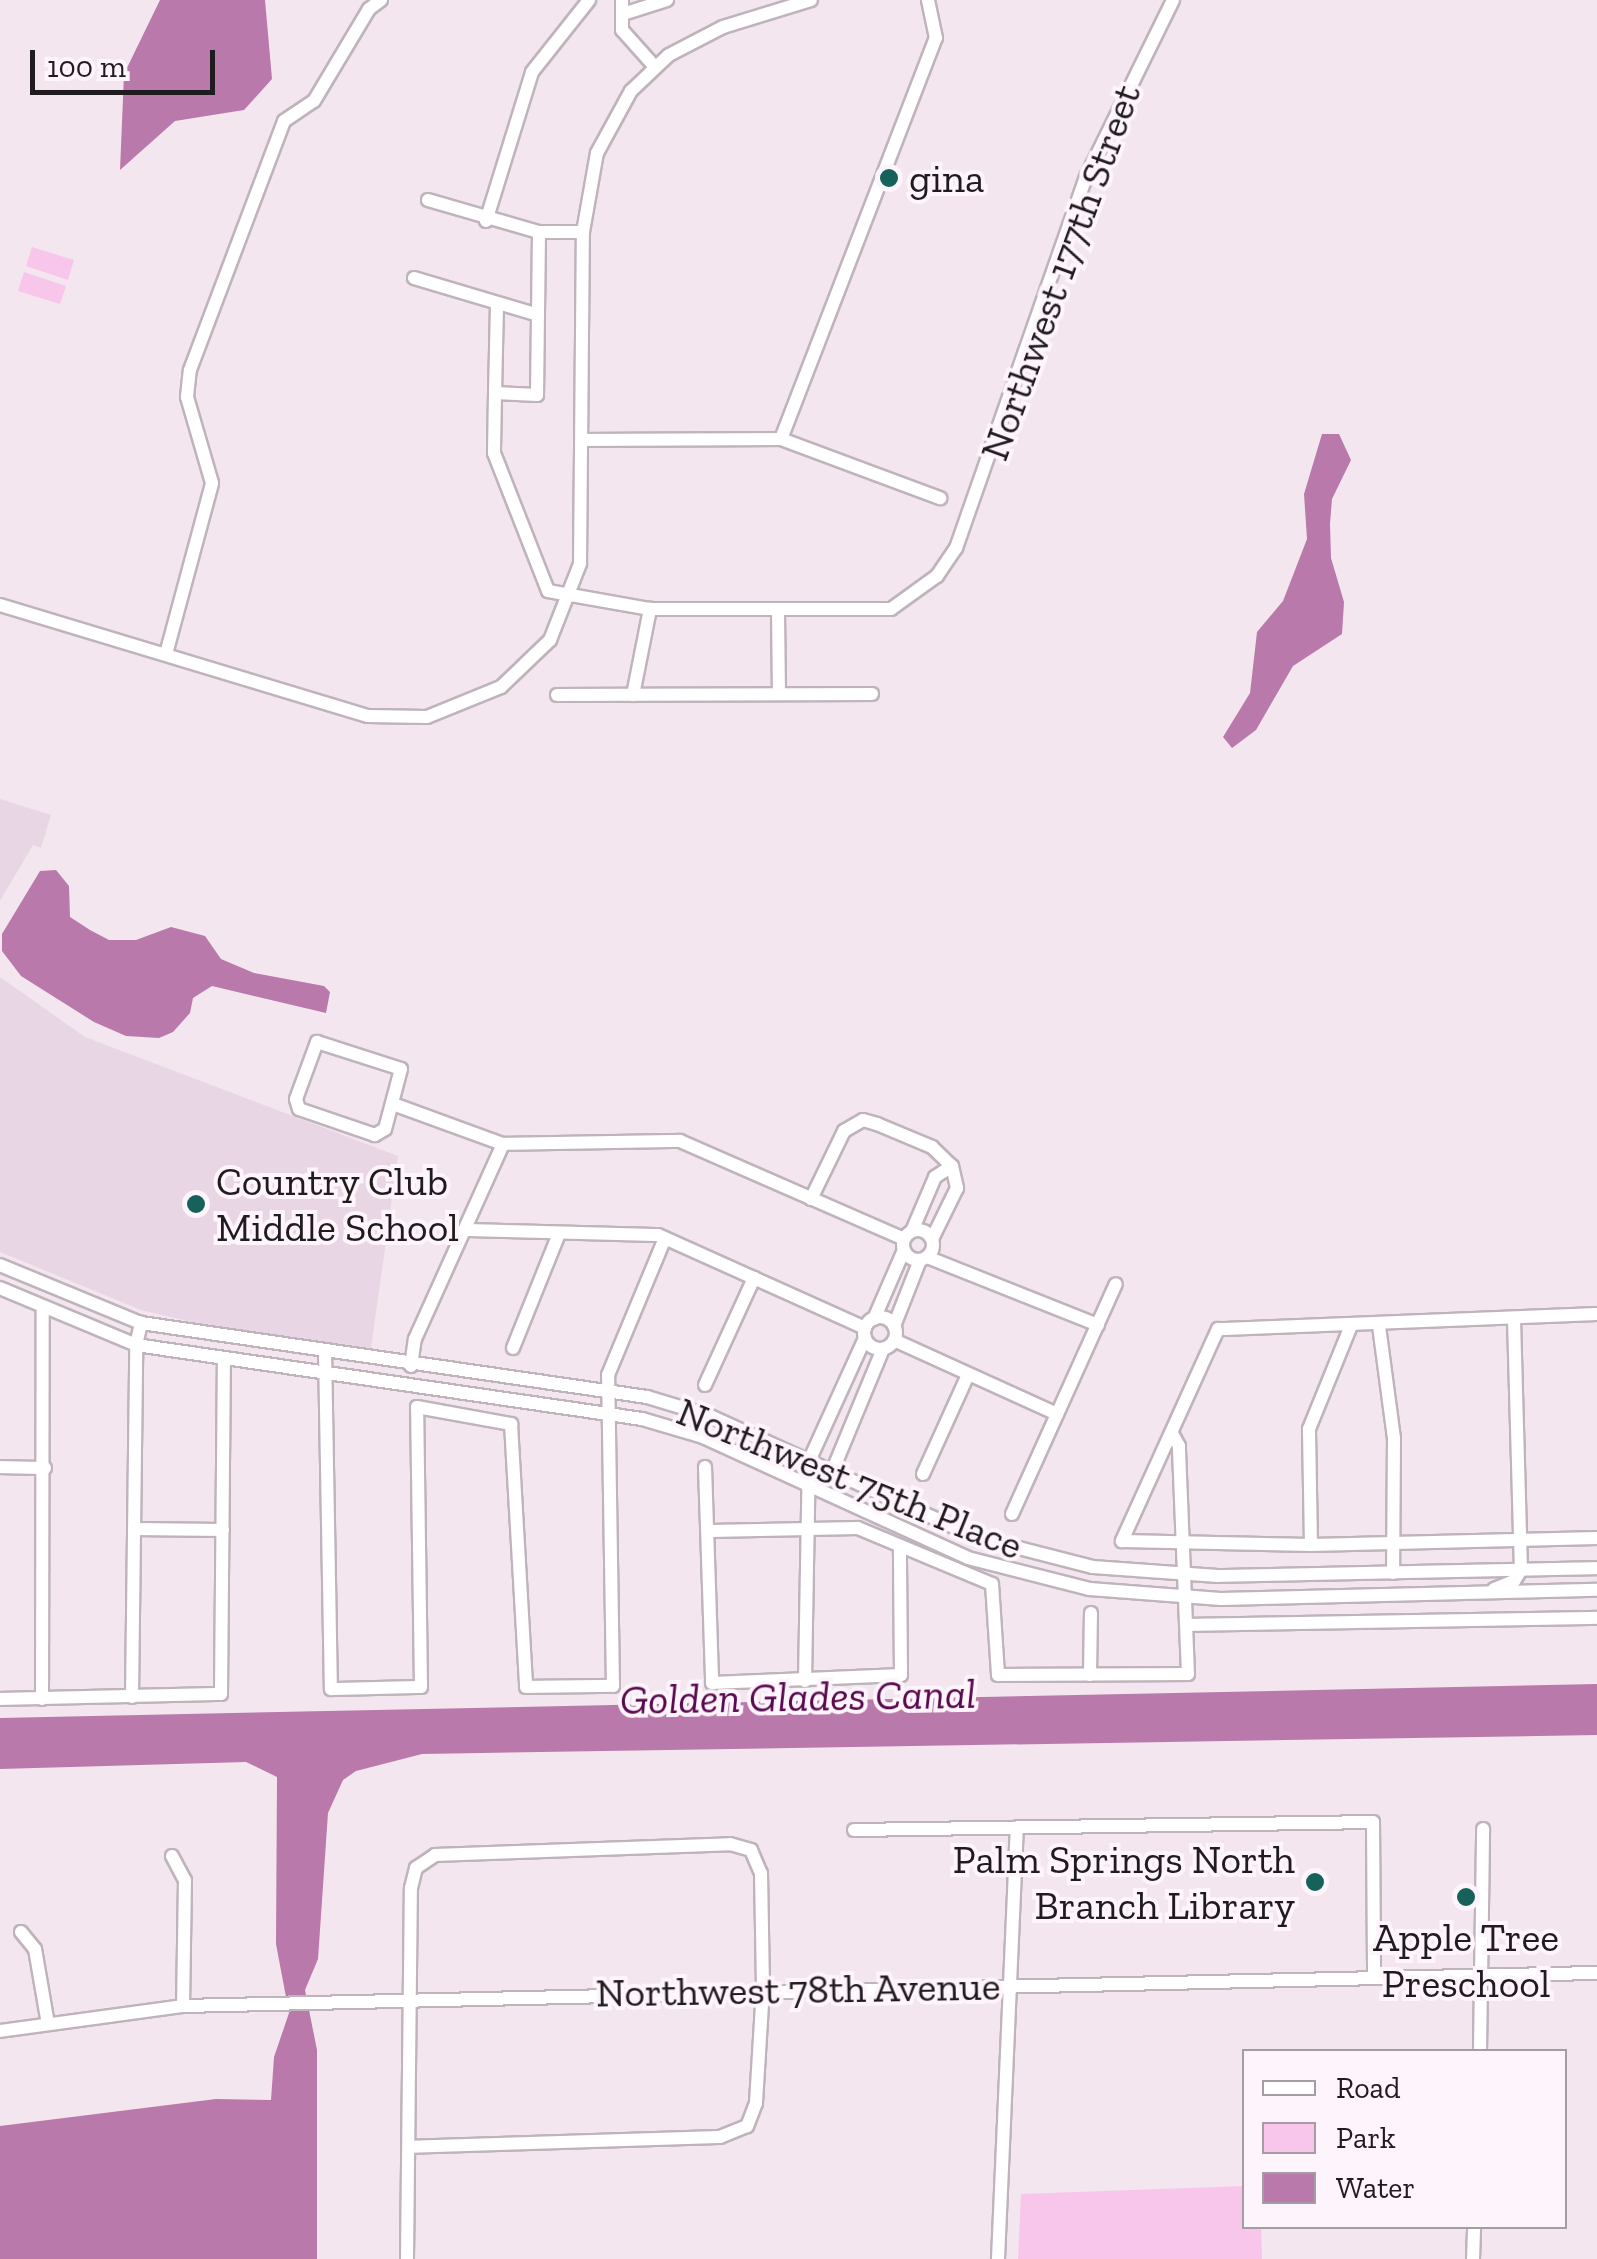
<!DOCTYPE html>
<style>
body{margin:0}
#map{position:relative;width:1597px;height:2259px;overflow:hidden;background:#f3e6ef;font-family:"Zilla Slab",serif}
div>[style]{position:absolute}
.built>*{inset:0;background:#e9d6e4}
.green>*{inset:0;background:#f8c6eb}
.water>*{inset:0;background:#b979aa}
.roads{filter:drop-shadow(2px 0 #bfb3bc) drop-shadow(-2px 0 #bfb3bc) drop-shadow(0 2px #bfb3bc) drop-shadow(0 -2px #bfb3bc)}
.minor>*{height:12px;margin:-6px;padding:0 6px;transform-origin:6px;border-radius:6px;background:#fff}
.minor>.ring{margin:-6px;padding:0;box-sizing:content-box;background:none;border:12px solid #fff;border-radius:50%}
.dots>*{width:28px;height:28px;translate:-50% -50%;box-sizing:border-box;border:5px solid #fef4fc;border-radius:50%}
span{translate:-50% -50%;white-space:nowrap;text-align:center;line-height:1.15;-webkit-text-stroke:8px #fef4fc;paint-order:stroke}
.poi-label{font-size:40px;color:#201b1e}
.left{translate:0 -50%;text-align:left}
.right{translate:-100% -50%;text-align:right}
.street-label{font-size:40px;color:#201b1e}
.water-label{font-size:42px;color:#59094d;font-style:italic}
.legend{position:absolute;left:1242px;top:2049px;width:325px;height:180px;box-sizing:border-box;background:#fef4fc;border:2px solid #a59da3;margin:0;padding:12px 18px;list-style:none;font-size:30px;color:#201b1e}
.legend li{display:flex;align-items:center;gap:20px;height:50px}
.legend b{width:50px;border:2px solid #a59da3}
.scale{position:absolute;left:30px;top:50px;width:185px;height:45px;box-sizing:border-box;border:5px solid #201b1e;border-top:0;padding-left:12px;font-size:30px;line-height:35px;white-space:nowrap;color:#201b1e;-webkit-text-stroke:8px #fef4fc;paint-order:stroke}
</style>
<div id="map">
<div class="built">
<i style="clip-path:polygon(0 799px,51px 815px,41px 848px,33px 845px,0 901px)"></i>
<i style="clip-path:polygon(0 977px,85px 1037px,398px 1156px,371px 1348px,216px 1328px,141px 1310px,0 1252px)"></i>
</div>
<div class="green">
<i style="clip-path:polygon(32px 247px,74px 260px,68px 280px,26px 266px)"></i>
<i style="clip-path:polygon(24px 272px,66px 286px,60px 304px,18px 291px)"></i>
<i style="clip-path:polygon(1244px 2186px,1244px 2226px,1261px 2227px,1262px 2259px,1018px 2259px,1021px 2194px)"></i>
</div>
<div class="water">
<i style="clip-path:polygon(160px 0,265px 0,272px 79px,244px 110px,175px 121px,120px 170px,124px 74px)"></i>
<i style="clip-path:polygon(1322px 434px,1339px 434px,1351px 460px,1332px 499px,1330px 524px,1331px 558px,1344px 602px,1342px 634px,1293px 666px,1256px 730px,1232px 748px,1223px 737px,1250px 693px,1257px 632px,1283px 601px,1307px 539px,1304px 494px)"></i>
<i style="clip-path:polygon(56px 870px,69px 886px,70px 917px,90px 930px,109px 940px,136px 940px,171px 927px,205px 936px,221px 959px,254px 973px,324px 986px,330px 992px,326px 1013px,212px 986px,193px 998px,190px 1013px,173px 1032px,159px 1038px,126px 1036px,94px 1022px,21px 976px,2px 951px,2px 934px,40px 871px)"></i>
<i style="clip-path:polygon(1597px 1684px,1597px 1735px,422px 1754px,356px 1771px,343px 1780px,328px 1813px,318px 1959px,305px 1990px,317px 2050px,317px 2259px,0 2259px,0 2126px,216px 2099px,271px 2100px,274px 2057px,289px 2013px,276px 1944px,277px 1777px,246px 1762px,0 1769px,0 1718px)"></i>
</div>
<div class="roads">
<div class="minor">
<i style="left:622px;top:0;width:30px;rotate:90deg"></i>
<i style="left:622px;top:30px;width:50px;rotate:48.3deg"></i>
<i style="left:626px;top:13px;width:43px;rotate:-17.6deg"></i>
<i style="left:428px;top:200px;width:116px;rotate:16.1deg"></i>
<i style="left:539px;top:232px;width:44px"></i>
<i style="left:486px;top:221px;width:156px;rotate:-72.8deg"></i>
<i style="left:532px;top:72px;width:92px;rotate:-51.6deg"></i>
<i style="left:539px;top:232px;width:163px;rotate:90.7deg"></i>
<i style="left:537px;top:395px;width:42px;rotate:-177.3deg"></i>
<i style="left:495px;top:393px;width:60px;rotate:91deg"></i>
<i style="left:494px;top:453px;width:148px;rotate:68.6deg"></i>
<i style="left:548px;top:591px;width:104px;rotate:10deg"></i>
<i style="left:650px;top:609px;width:241px"></i>
<i style="left:891px;top:609px;width:57px;rotate:-35.7deg"></i>
<i style="left:937px;top:576px;width:34px;rotate:-56deg"></i>
<i style="left:956px;top:548px;width:393px;rotate:-70.7deg"></i>
<i style="left:1086px;top:177px;width:197px;rotate:-63.8deg"></i>
<i style="left:414px;top:278px;width:129px;rotate:16.6deg"></i>
<i style="left:495px;top:393px;width:90px;rotate:-88.7deg"></i>
<i style="left:781px;top:439px;width:170px;rotate:20.4deg"></i>
<i style="left:583px;top:440px;width:198px;rotate:-0.3deg"></i>
<i style="left:781px;top:439px;width:430px;rotate:-68.9deg"></i>
<i style="left:936px;top:38px;width:39px;rotate:-102deg"></i>
<i style="left:0;top:605px;width:384px;rotate:16.8deg"></i>
<i style="left:368px;top:716px;width:59px;rotate:1deg"></i>
<i style="left:427px;top:717px;width:80px;rotate:-22.1deg"></i>
<i style="left:501px;top:687px;width:68px;rotate:-43.8deg"></i>
<i style="left:550px;top:640px;width:82px;rotate:-68.5deg"></i>
<i style="left:580px;top:564px;width:332px;rotate:-89.5deg"></i>
<i style="left:583px;top:232px;width:80px;rotate:-80deg"></i>
<i style="left:597px;top:153px;width:71px;rotate:-61.3deg"></i>
<i style="left:631px;top:91px;width:52px;rotate:-43.5deg"></i>
<i style="left:669px;top:55px;width:61px;rotate:-27.4deg"></i>
<i style="left:723px;top:27px;width:92px;rotate:-17.1deg"></i>
<i style="left:778px;top:613px;width:81px;rotate:89.3deg"></i>
<i style="left:166px;top:654px;width:177px;rotate:-74.9deg"></i>
<i style="left:212px;top:483px;width:90px;rotate:-106.2deg"></i>
<i style="left:187px;top:397px;width:27px;rotate:-84deg"></i>
<i style="left:190px;top:370px;width:266px;rotate:-69.3deg"></i>
<i style="left:284px;top:121px;width:36px;rotate:-34deg"></i>
<i style="left:314px;top:101px;width:107px;rotate:-59.1deg"></i>
<i style="left:369px;top:9px;width:15px;rotate:-37deg"></i>
<i style="left:557px;top:695px;width:315px;rotate:-0.2deg"></i>
<i style="left:633px;top:695px;width:88px;rotate:-78.8deg"></i>
<i style="left:317px;top:1042px;width:88px;rotate:17.8deg"></i>
<i style="left:401px;top:1069px;width:62px;rotate:104.9deg"></i>
<i style="left:385px;top:1129px;width:12px;rotate:149deg"></i>
<i style="left:375px;top:1135px;width:80px;rotate:-161.1deg"></i>
<i style="left:299px;top:1109px;width:10px;rotate:-107deg"></i>
<i style="left:296px;top:1099px;width:61px;rotate:-69.8deg"></i>
<i style="left:393px;top:1104px;width:117px;rotate:20deg"></i>
<i style="left:503px;top:1144px;width:177px;rotate:-1deg"></i>
<i style="left:680px;top:1141px;width:244px;rotate:23.6deg"></i>
<i style="left:811px;top:1199px;width:76px;rotate:-64.1deg"></i>
<i style="left:844px;top:1131px;width:22px;rotate:-30deg"></i>
<i style="left:863px;top:1120px;width:15px;rotate:16deg"></i>
<i style="left:877px;top:1124px;width:60px;rotate:22.7deg"></i>
<i style="left:932px;top:1147px;width:28px;rotate:44deg"></i>
<i style="left:952px;top:1166px;width:23px;rotate:77deg"></i>
<i style="left:957px;top:1188px;width:57px;rotate:116.1deg"></i>
<i class="ring" style="left:903px;top:1230px;width:18px;height:18px"></i>
<i style="left:465px;top:1230px;width:193px;rotate:1.5deg"></i>
<i style="left:658px;top:1235px;width:227px;rotate:24.2deg"></i>
<i style="left:912px;top:1231px;width:59px;rotate:-66.9deg"></i>
<i style="left:935px;top:1177px;width:20px;rotate:-33deg"></i>
<i style="left:927px;top:1257px;width:184px;rotate:21.7deg"></i>
<i style="left:0;top:1265px;width:152px;rotate:22.4deg"></i>
<i style="left:141px;top:1323px;width:511px;rotate:8.32deg"></i>
<i style="left:647px;top:1397px;width:66px;rotate:16.8deg"></i>
<i style="left:710px;top:1416px;width:292px;rotate:24.5deg"></i>
<i style="left:976px;top:1537px;width:121px;rotate:14.4deg"></i>
<i style="left:1093px;top:1567px;width:125px;rotate:4.1deg"></i>
<i style="left:1218px;top:1576px;width:379px;rotate:-1.2deg"></i>
<i style="left:0;top:1288px;width:147px;rotate:22.7deg"></i>
<i style="left:136px;top:1345px;width:511px;rotate:8.32deg"></i>
<i style="left:642px;top:1419px;width:64px;rotate:16.4deg"></i>
<i style="left:703px;top:1437px;width:291px;rotate:24.5deg"></i>
<i style="left:968px;top:1558px;width:126px;rotate:14.3deg"></i>
<i style="left:1090px;top:1589px;width:131px;rotate:4.4deg"></i>
<i style="left:1221px;top:1599px;width:376px;rotate:-1.4deg"></i>
<i style="left:1597px;top:1314px;width:379px;rotate:177.7deg"></i>
<i style="left:1218px;top:1329px;width:233px;rotate:114.4deg"></i>
<i style="left:1122px;top:1541px;width:189px;rotate:1.2deg"></i>
<i style="left:1311px;top:1545px;width:286px;rotate:-1.4deg"></i>
<i class="ring" style="left:864px;top:1317px;width:20px;height:20px"></i>
<i style="left:874px;top:1319px;width:75px;rotate:-66.5deg"></i>
<i style="left:894px;top:1326px;width:71px;rotate:-68.5deg"></i>
<i style="left:1379px;top:1326px;width:113px;rotate:82.4deg"></i>
<i style="left:1394px;top:1438px;width:135px;rotate:90.4deg"></i>
<i style="left:894px;top:1340px;width:179px;rotate:24.4deg"></i>
<i style="left:513px;top:1348px;width:121px;rotate:-68.1deg"></i>
<i style="left:325px;top:1351px;width:338px;rotate:89deg"></i>
<i style="left:331px;top:1689px;width:90px;rotate:-1.3deg"></i>
<i style="left:421px;top:1687px;width:280px;rotate:-90.8deg"></i>
<i style="left:417px;top:1407px;width:96px;rotate:10.3deg"></i>
<i style="left:511px;top:1424px;width:263px;rotate:86.7deg"></i>
<i style="left:526px;top:1687px;width:87px;rotate:-0.7deg"></i>
<i style="left:613px;top:1686px;width:311px;rotate:-90.9deg"></i>
<i style="left:608px;top:1375px;width:148px;rotate:-67.4deg"></i>
<i style="left:411px;top:1366px;width:27px;rotate:-82deg"></i>
<i style="left:415px;top:1339px;width:214px;rotate:-65.7deg"></i>
<i style="left:705px;top:1385px;width:118px;rotate:-65.4deg"></i>
<i style="left:0;top:1467px;width:45px;rotate:1.3deg"></i>
<i style="left:705px;top:1467px;width:216px;rotate:88.1deg"></i>
<i style="left:712px;top:1683px;width:189px;rotate:-2.4deg"></i>
<i style="left:901px;top:1675px;width:126px;rotate:-90.5deg"></i>
<i style="left:923px;top:1474px;width:109px;rotate:-65.6deg"></i>
<i style="left:811px;top:1486px;width:25px;rotate:-34deg"></i>
<i style="left:832px;top:1472px;width:133px;rotate:-67.5deg"></i>
<i style="left:1012px;top:1514px;width:252px;rotate:-65.7deg"></i>
<i style="left:134px;top:1529px;width:89px;rotate:0.6deg"></i>
<i style="left:710px;top:1531px;width:148px;rotate:-1.2deg"></i>
<i style="left:858px;top:1528px;width:145px;rotate:22.7deg"></i>
<i style="left:992px;top:1584px;width:91px;rotate:86.2deg"></i>
<i style="left:998px;top:1675px;width:190px;rotate:-0.3deg"></i>
<i style="left:1188px;top:1674px;width:228px;rotate:-92.3deg"></i>
<i style="left:1179px;top:1446px;width:13px;rotate:-119deg"></i>
<i style="left:1311px;top:1545px;width:116px;rotate:-91deg"></i>
<i style="left:1309px;top:1429px;width:109px;rotate:-67.9deg"></i>
<i style="left:1494px;top:1589px;width:22px;rotate:-22deg"></i>
<i style="left:1514px;top:1581px;width:13px;rotate:-58deg"></i>
<i style="left:1521px;top:1570px;width:252px;rotate:-91.6deg"></i>
<i style="left:1189px;top:1625px;width:408px;rotate:-1deg"></i>
<i style="left:1090px;top:1675px;width:62px;rotate:-89.1deg"></i>
<i style="left:805px;top:1681px;width:220px;rotate:-89deg"></i>
<i style="left:809px;top:1461px;width:135px;rotate:-65.5deg"></i>
<i style="left:132px;top:1697px;width:352px;rotate:-89.3deg"></i>
<i style="left:136px;top:1345px;width:23px;rotate:-77deg"></i>
<i style="left:0;top:1699px;width:221px;rotate:-1.3deg"></i>
<i style="left:221px;top:1694px;width:334px;rotate:-89.5deg"></i>
<i style="left:42px;top:1699px;width:389px;rotate:-89.9deg"></i>
<i style="left:854px;top:1830px;width:519px;rotate:-0.88deg"></i>
<i style="left:1373px;top:1822px;width:154px;rotate:89.6deg"></i>
<i style="left:172px;top:1856px;width:27px;rotate:62deg"></i>
<i style="left:185px;top:1880px;width:126px;rotate:90.9deg"></i>
<i style="left:21px;top:1932px;width:22px;rotate:51deg"></i>
<i style="left:35px;top:1949px;width:76px;rotate:80.2deg"></i>
<i style="left:0;top:2031px;width:185px;rotate:-7.8deg"></i>
<i style="left:183px;top:2006px;width:1414px;rotate:-1.34deg"></i>
<i style="left:1480px;top:2052px;width:223px;rotate:-89.2deg"></i>
<i style="left:407px;top:2259px;width:371px;rotate:-89.4deg"></i>
<i style="left:411px;top:1888px;width:21px;rotate:-76deg"></i>
<i style="left:416px;top:1868px;width:23px;rotate:-34deg"></i>
<i style="left:435px;top:1855px;width:295px;rotate:-2.1deg"></i>
<i style="left:730px;top:1844px;width:22px;rotate:16deg"></i>
<i style="left:751px;top:1850px;width:25px;rotate:67deg"></i>
<i style="left:761px;top:1873px;width:115px;rotate:89deg"></i>
<i style="left:763px;top:1988px;width:115px;rotate:93.5deg"></i>
<i style="left:756px;top:2103px;width:25px;rotate:111deg"></i>
<i style="left:747px;top:2126px;width:29px;rotate:158deg"></i>
<i style="left:720px;top:2137px;width:310px;rotate:178.2deg"></i>
<i style="left:998px;top:2259px;width:432px;rotate:-87.5deg"></i>
<i style="left:1473px;top:2259px;width:33px;rotate:-88deg"></i>
</div>
</div>
<div class="dots">
<i style="left:889px;top:178px;background:#16625b"></i>
<i style="left:196px;top:1204px;background:#16625b"></i>
<i style="left:1315px;top:1882px;background:#16625b"></i>
<i style="left:1466px;top:1897px;background:#16625b"></i>
</div>
<div class="poi-label">
<span class="left" style="left:909px;top:178px">gina</span>
<span class="left" style="left:216px;top:1204px">Country Club<br>Middle School</span>
<span class="right" style="left:1295px;top:1882px">Palm Springs North<br>Branch Library</span>
<span style="left:1466px;top:1960px">Apple Tree<br>Preschool</span>
</div>
<div class="street-label">
<span style="left:1060px;top:272px;rotate:-70deg">Northwest 177th Street</span>
<span style="left:850px;top:1478px;rotate:22deg">Northwest 75th Place</span>
<span style="left:798px;top:1989px;rotate:-1deg">Northwest 78th Avenue</span>
</div>
<div class="water-label">
<span style="left:798px;top:1697px;rotate:-1deg">Golden Glades Canal</span>
</div>
<ul class="legend">
<li><b style="height:12px;background:#fff"></b>Road</li>
<li><b style="height:28px;background:#f8c6eb"></b>Park</li>
<li><b style="height:28px;background:#b979aa"></b>Water</li>
</ul>
<div class="scale">100 m</div>
</div>
